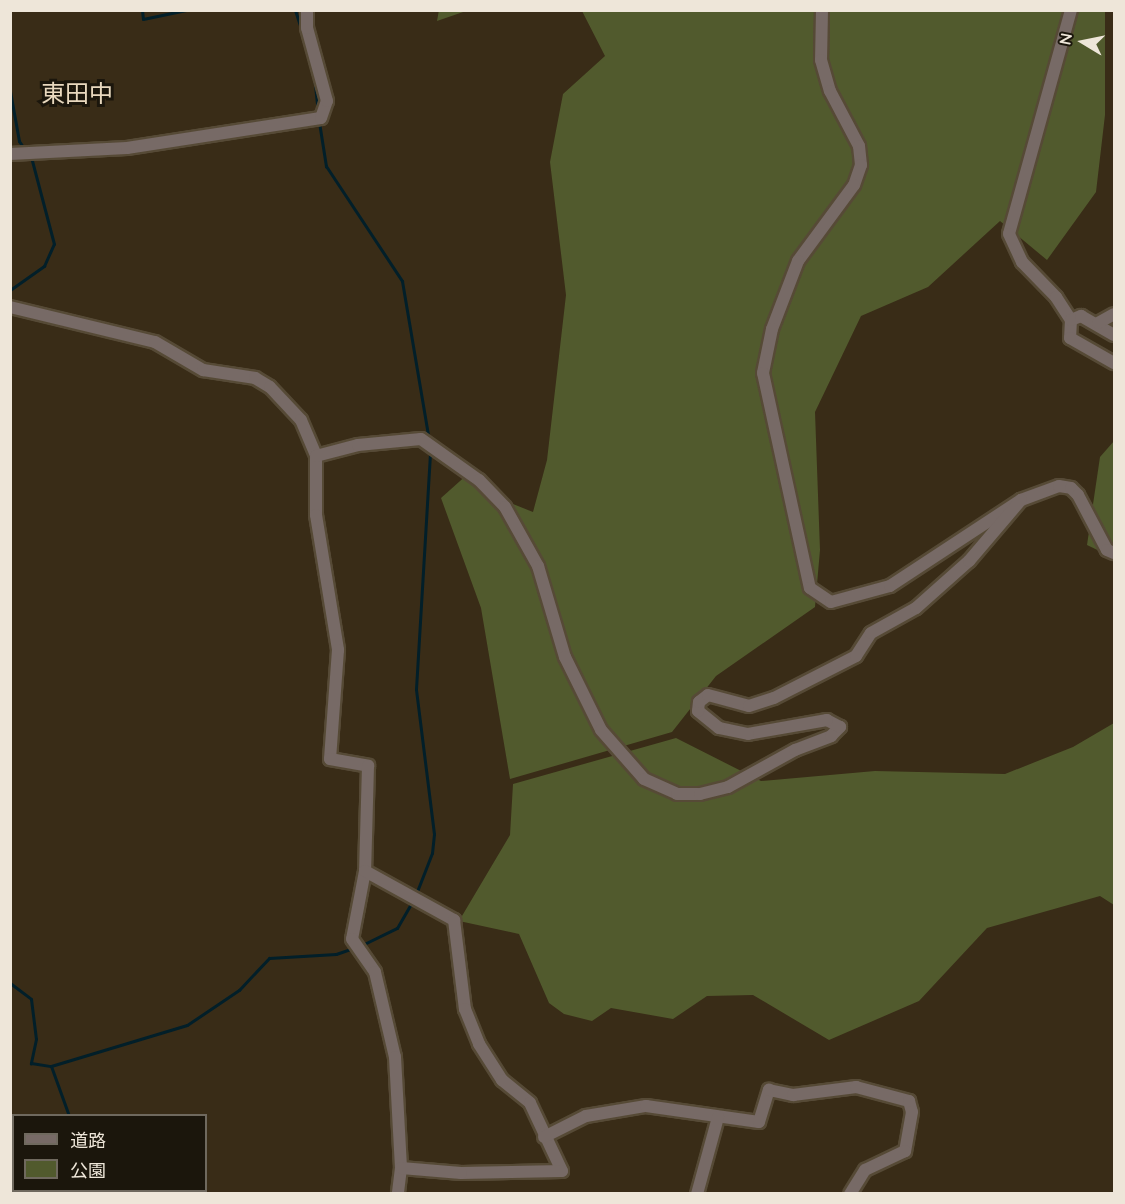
<!DOCTYPE html>
<meta charset="utf-8">
<style>
body{margin:0}
#map{position:relative;width:1125px;height:1204px;overflow:hidden;background:#392c17;font-family:Quicksand,"Noto Sans JP",sans-serif}
div>[style]{position:absolute}
.green>*{inset:0;background:#515a2d}
.stream>*{height:3px;margin:-1.5px;padding:0 1.5px;transform-origin:1.5px;border-radius:1.5px;background:#021f29}
.roads{filter:drop-shadow(2px 0 #564a36) drop-shadow(-2px 0 #564a36) drop-shadow(0 2px #564a36) drop-shadow(0 -2px #564a36)}
.street>*{height:12px;margin:-6px;padding:0 6px;transform-origin:6px;border-radius:6px;background:#776a66}
span{translate:-50% -50%;white-space:nowrap;text-align:center;line-height:1.15;-webkit-text-stroke:6px #1b160c;paint-order:stroke}
.quarter-label{font-size:24px;color:#e8d8be}
.frame{position:absolute;inset:0;border:12px solid #eee6d9;pointer-events:none}
.legend{position:absolute;left:12px;top:1114px;width:195px;height:78px;box-sizing:border-box;background:#1b160c;border:2px solid #6f695e;margin:0;padding:8px 10px;list-style:none;font-size:18px;color:#eee6d9}
.legend li{display:flex;align-items:center;gap:12px;height:30px}
.legend b{width:30px;border:2px solid #6f695e}
.north{position:absolute;left:1053px;top:12px;width:60px;height:60px;-webkit-text-stroke:4px #1b160c;paint-order:stroke;rotate:280deg;font-size:16px;font-weight:700;line-height:24px;text-align:center;color:#eee6d9}
.north::after{content:'';display:block;margin:auto;width:21px;height:27px;background:#eee6d9;clip-path:polygon(50% 0,100% 100%,50% 72%,0 100%)}
</style>
<div id="map">
<div class="green">
<i style="clip-path:polygon(439px 10px,466px 10px,466px 11px,437px 21px)"></i>
<i style="clip-path:polygon(582px 11px,1105px 11px,1105px 115px,1096px 192px,1047px 260px,1000px 221px,928px 287px,861px 316px,815px 412px,820px 550px,815px 607px,716px 676px,672px 732px,510px 779px,481px 608px,441px 498px,469px 473px,490px 495px,533px 512px,547px 460px,566px 295px,550px 162px,563px 94px,605px 56px)"></i>
<i style="clip-path:polygon(1114px 441px,1114px 558px,1087px 545px,1100px 457px)"></i>
<i style="clip-path:polygon(1114px 723px,1114px 905px,1100px 896px,987px 928px,919px 1001px,829px 1040px,753px 995px,707px 996px,673px 1019px,611px 1008px,592px 1021px,564px 1014px,549px 1003px,519px 934px,459px 921px,510px 835px,513px 784px,676px 738px,761px 781px,875px 771px,1005px 774px,1073px 747px)"></i>
</div>
<div class="stream">
<i style="left:142px;top:10px;width:9px;rotate:84deg"></i>
<i style="left:143px;top:19px;width:44px;rotate:-11.8deg"></i>
<i style="left:295px;top:10px;width:22px;rotate:72deg"></i>
<i style="left:314px;top:75px;width:38px;rotate:84deg"></i>
<i style="left:10px;top:91px;width:51px;rotate:79.8deg"></i>
<i style="left:19px;top:141px;width:11px;rotate:56deg"></i>
<i style="left:319px;top:122px;width:45px;rotate:81deg"></i>
<i style="left:326px;top:166px;width:138px;rotate:56.5deg"></i>
<i style="left:402px;top:281px;width:161px;rotate:80.4deg"></i>
<i style="left:10px;top:290px;width:42px;rotate:-35.2deg"></i>
<i style="left:44px;top:266px;width:24px;rotate:-66deg"></i>
<i style="left:54px;top:244px;width:90px;rotate:-104.8deg"></i>
<i style="left:416px;top:894px;width:44px;rotate:-68.7deg"></i>
<i style="left:432px;top:853px;width:19px;rotate:-84deg"></i>
<i style="left:434px;top:834px;width:146px;rotate:-97.1deg"></i>
<i style="left:416px;top:689px;width:239px;rotate:-86.6deg"></i>
<i style="left:362px;top:945px;width:39px;rotate:-26deg"></i>
<i style="left:397px;top:928px;width:32px;rotate:-60deg"></i>
<i style="left:10px;top:983px;width:26px;rotate:37deg"></i>
<i style="left:31px;top:999px;width:40px;rotate:82.9deg"></i>
<i style="left:36px;top:1039px;width:25px;rotate:102deg"></i>
<i style="left:31px;top:1063px;width:20px;rotate:9deg"></i>
<i style="left:51px;top:1066px;width:142px;rotate:-16.8deg"></i>
<i style="left:187px;top:1025px;width:63px;rotate:-33.9deg"></i>
<i style="left:239px;top:990px;width:44px;rotate:-46.8deg"></i>
<i style="left:269px;top:958px;width:67px;rotate:-3.4deg"></i>
<i style="left:336px;top:954px;width:18px;rotate:-19deg"></i>
<i style="left:51px;top:1066px;width:53px;rotate:70.2deg"></i>
<i style="left:100px;top:1190px;width:4px;rotate:76deg"></i>
</div>
<div class="roads">
<div class="street">
<i style="left:822px;top:10px;width:50px;rotate:91.1deg"></i>
<i style="left:821px;top:60px;width:32px;rotate:74deg"></i>
<i style="left:830px;top:91px;width:62px;rotate:62.2deg"></i>
<i style="left:859px;top:146px;width:19px;rotate:84deg"></i>
<i style="left:861px;top:165px;width:21px;rotate:109deg"></i>
<i style="left:854px;top:185px;width:94px;rotate:126.4deg"></i>
<i style="left:798px;top:261px;width:73px;rotate:110.9deg"></i>
<i style="left:772px;top:329px;width:45px;rotate:101.6deg"></i>
<i style="left:763px;top:373px;width:220px;rotate:77.7deg"></i>
<i style="left:810px;top:588px;width:25px;rotate:34deg"></i>
<i style="left:831px;top:602px;width:61px;rotate:-15.2deg"></i>
<i style="left:890px;top:586px;width:157px;rotate:-33.3deg"></i>
<i style="left:1021px;top:500px;width:40px;rotate:-20.2deg"></i>
<i style="left:1059px;top:486px;width:12px;rotate:9deg"></i>
<i style="left:1071px;top:488px;width:10px;rotate:45deg"></i>
<i style="left:1078px;top:495px;width:62px;rotate:62.2deg"></i>
<i style="left:1107px;top:550px;width:8px;rotate:23deg"></i>
<i style="left:1071px;top:10px;width:232px;rotate:105.5deg"></i>
<i style="left:1009px;top:234px;width:31px;rotate:65deg"></i>
<i style="left:1022px;top:262px;width:49px;rotate:45.8deg"></i>
<i style="left:1056px;top:297px;width:27px;rotate:57deg"></i>
<i style="left:1071px;top:320px;width:18px;rotate:93deg"></i>
<i style="left:1070px;top:338px;width:51px;rotate:29.6deg"></i>
<i style="left:10px;top:154px;width:117px;rotate:-2.9deg"></i>
<i style="left:127px;top:148px;width:196px;rotate:-8.8deg"></i>
<i style="left:321px;top:118px;width:18px;rotate:-71deg"></i>
<i style="left:327px;top:101px;width:76px;rotate:-105.3deg"></i>
<i style="left:307px;top:28px;width:18px;rotate:-90deg"></i>
<i style="left:10px;top:307px;width:149px;rotate:13.6deg"></i>
<i style="left:155px;top:342px;width:56px;rotate:30.3deg"></i>
<i style="left:203px;top:370px;width:53px;rotate:8.7deg"></i>
<i style="left:255px;top:378px;width:17px;rotate:31deg"></i>
<i style="left:270px;top:387px;width:45px;rotate:46.8deg"></i>
<i style="left:301px;top:420px;width:39px;rotate:67deg"></i>
<i style="left:316px;top:456px;width:59px;rotate:90deg"></i>
<i style="left:316px;top:515px;width:137px;rotate:80.7deg"></i>
<i style="left:338px;top:650px;width:109px;rotate:94.2deg"></i>
<i style="left:330px;top:759px;width:39px;rotate:10deg"></i>
<i style="left:368px;top:766px;width:105px;rotate:91.6deg"></i>
<i style="left:365px;top:871px;width:69px;rotate:100.8deg"></i>
<i style="left:352px;top:939px;width:40px;rotate:55.1deg"></i>
<i style="left:375px;top:972px;width:87px;rotate:76.8deg"></i>
<i style="left:395px;top:1057px;width:111px;rotate:86.9deg"></i>
<i style="left:401px;top:1168px;width:26px;rotate:97deg"></i>
<i style="left:1071px;top:320px;width:11px;rotate:-22deg"></i>
<i style="left:1081px;top:316px;width:38px;rotate:30deg"></i>
<i style="left:1098px;top:323px;width:18px;rotate:-29deg"></i>
<i style="left:316px;top:456px;width:43px;rotate:-14.7deg"></i>
<i style="left:358px;top:445px;width:63px;rotate:-5.4deg"></i>
<i style="left:421px;top:439px;width:71px;rotate:35.3deg"></i>
<i style="left:479px;top:480px;width:37px;rotate:46deg"></i>
<i style="left:505px;top:507px;width:68px;rotate:60.8deg"></i>
<i style="left:538px;top:566px;width:95px;rotate:73.5deg"></i>
<i style="left:565px;top:657px;width:81px;rotate:63.7deg"></i>
<i style="left:601px;top:730px;width:65px;rotate:48.7deg"></i>
<i style="left:644px;top:779px;width:36px;rotate:24deg"></i>
<i style="left:677px;top:794px;width:23px"></i>
<i style="left:700px;top:794px;width:29px;rotate:-14deg"></i>
<i style="left:728px;top:787px;width:77px;rotate:-28.9deg"></i>
<i style="left:795px;top:750px;width:39px;rotate:-21deg"></i>
<i style="left:831px;top:736px;width:13px;rotate:-45deg"></i>
<i style="left:840px;top:727px;width:15px;rotate:-152deg"></i>
<i style="left:827px;top:720px;width:80px;rotate:170deg"></i>
<i style="left:748px;top:734px;width:30px;rotate:-168deg"></i>
<i style="left:719px;top:728px;width:27px;rotate:-141deg"></i>
<i style="left:698px;top:711px;width:9px;rotate:-84deg"></i>
<i style="left:699px;top:702px;width:11px;rotate:-38deg"></i>
<i style="left:708px;top:695px;width:42px;rotate:15deg"></i>
<i style="left:749px;top:706px;width:26px;rotate:-18deg"></i>
<i style="left:774px;top:698px;width:92px;rotate:-27.1deg"></i>
<i style="left:856px;top:656px;width:27px;rotate:-57deg"></i>
<i style="left:871px;top:633px;width:51px;rotate:-29.1deg"></i>
<i style="left:916px;top:608px;width:71px;rotate:-41.6deg"></i>
<i style="left:969px;top:561px;width:80px;rotate:-49.6deg"></i>
<i style="left:365px;top:871px;width:102px;rotate:28.8deg"></i>
<i style="left:454px;top:920px;width:90px;rotate:83deg"></i>
<i style="left:465px;top:1009px;width:38px;rotate:68deg"></i>
<i style="left:479px;top:1044px;width:43px;rotate:57.4deg"></i>
<i style="left:502px;top:1080px;width:36px;rotate:39deg"></i>
<i style="left:530px;top:1103px;width:75px;rotate:64.8deg"></i>
<i style="left:562px;top:1171px;width:101px;rotate:178.9deg"></i>
<i style="left:461px;top:1173px;width:60px;rotate:-175.2deg"></i>
<i style="left:544px;top:1137px;width:47px;rotate:-26.6deg"></i>
<i style="left:586px;top:1116px;width:61px;rotate:-9.5deg"></i>
<i style="left:646px;top:1106px;width:114px;rotate:8.1deg"></i>
<i style="left:759px;top:1122px;width:34px;rotate:-73deg"></i>
<i style="left:769px;top:1090px;width:25px;rotate:12deg"></i>
<i style="left:793px;top:1095px;width:64px;rotate:-7.2deg"></i>
<i style="left:856px;top:1087px;width:55px;rotate:14.8deg"></i>
<i style="left:909px;top:1101px;width:11px;rotate:75deg"></i>
<i style="left:912px;top:1112px;width:40px;rotate:100deg"></i>
<i style="left:905px;top:1151px;width:44px;rotate:154.6deg"></i>
<i style="left:865px;top:1170px;width:28px;rotate:122deg"></i>
<i style="left:697px;top:1194px;width:80px;rotate:-74.7deg"></i>
</div>
</div>
<div class="quarter-label">
<span style="left:77px;top:94px">東田中</span>
</div>
<div class="frame"></div>
<ul class="legend">
<li><b style="height:8px;background:#776a66"></b>道路</li>
<li><b style="height:16px;background:#515a2d"></b>公園</li>
</ul>
<div class="north">N</div>
</div>
